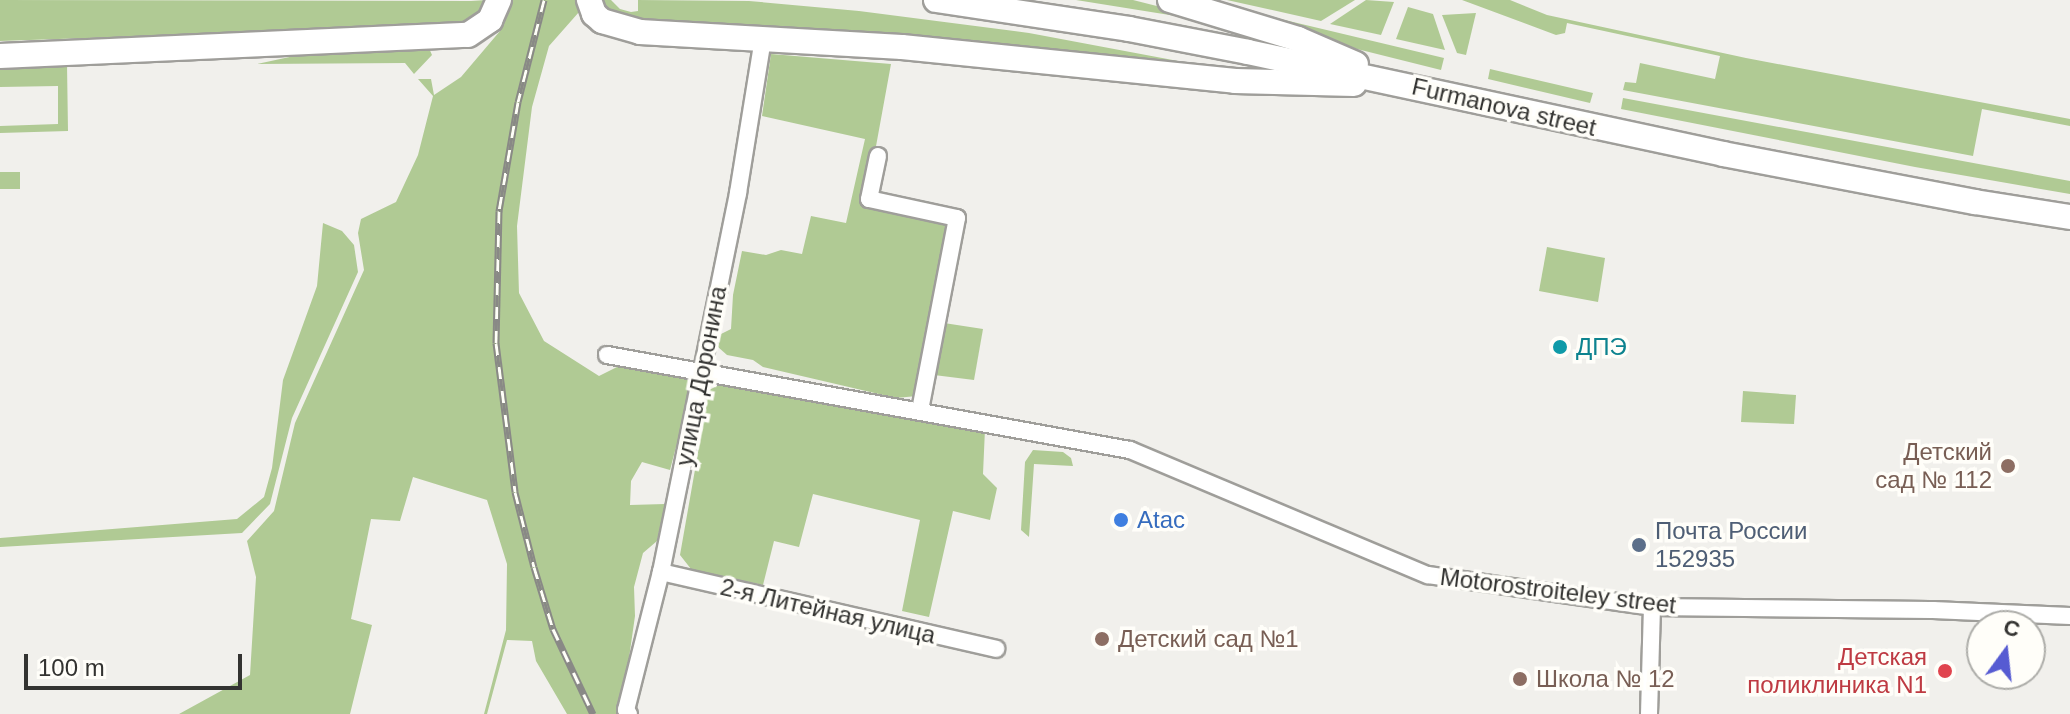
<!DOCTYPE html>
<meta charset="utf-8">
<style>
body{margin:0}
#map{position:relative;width:2070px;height:714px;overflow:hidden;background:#f1f0ec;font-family:Arial,sans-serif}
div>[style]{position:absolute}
.green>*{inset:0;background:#b0ca94}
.roads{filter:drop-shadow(2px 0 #9f9e9a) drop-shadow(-2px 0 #9f9e9a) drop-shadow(0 2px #9f9e9a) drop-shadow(0 -2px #9f9e9a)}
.street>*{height:16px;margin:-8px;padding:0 8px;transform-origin:8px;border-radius:8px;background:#fff}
.secondary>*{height:24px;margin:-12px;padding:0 12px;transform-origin:12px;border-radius:12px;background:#fff}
.rail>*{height:7px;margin-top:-3.5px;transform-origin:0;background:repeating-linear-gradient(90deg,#fffef9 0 12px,#898986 0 24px);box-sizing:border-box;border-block:2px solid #898986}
.dots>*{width:22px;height:22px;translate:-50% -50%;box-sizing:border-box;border:4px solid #fffef9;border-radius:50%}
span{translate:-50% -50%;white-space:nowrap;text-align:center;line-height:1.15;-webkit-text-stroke:7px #fffef9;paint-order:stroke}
.street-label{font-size:24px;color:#333331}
.culture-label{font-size:24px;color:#0d838f}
.left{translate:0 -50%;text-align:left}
.education-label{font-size:24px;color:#785e54}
.right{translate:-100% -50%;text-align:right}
.shop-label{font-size:24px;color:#366cbe}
.service-label{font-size:24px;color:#4e5e75}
.health-label{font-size:24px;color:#be3a42}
.north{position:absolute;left:1966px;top:610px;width:80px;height:80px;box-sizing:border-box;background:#fffef9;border:2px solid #adada9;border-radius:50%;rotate:15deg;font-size:22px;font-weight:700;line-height:32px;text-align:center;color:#333331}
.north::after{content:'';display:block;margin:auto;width:28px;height:36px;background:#565bd2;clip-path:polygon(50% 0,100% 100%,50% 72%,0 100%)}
.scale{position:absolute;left:24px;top:654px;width:218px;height:36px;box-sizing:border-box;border:4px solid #333331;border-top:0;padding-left:10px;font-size:24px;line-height:28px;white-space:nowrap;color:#333331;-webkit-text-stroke:6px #fffef9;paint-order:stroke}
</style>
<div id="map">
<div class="green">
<i style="clip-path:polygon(0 0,471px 1px,487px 0,484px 10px,466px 25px,0 41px)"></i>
<i style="clip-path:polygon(513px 0,577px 0,579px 12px,549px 46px,532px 107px,517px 226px,519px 293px,544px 341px,599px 376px,623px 364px,685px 376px,692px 386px,670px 470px,642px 462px,631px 481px,630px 505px,665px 504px,657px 541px,643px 553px,634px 587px,635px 616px,621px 714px,567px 714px,536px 661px,532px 641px,507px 640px,487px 714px,484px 714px,506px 630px,507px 564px,487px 500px,413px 477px,400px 521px,371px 519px,351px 619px,372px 625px,350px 714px,179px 714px,250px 675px,256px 577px,247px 541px,274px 511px,295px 423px,364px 270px,358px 233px,361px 219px,396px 202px,418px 155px,433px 96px,418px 79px,431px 79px,434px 95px,461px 77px,500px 31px)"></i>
<i style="clip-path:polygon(599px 0,611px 0,620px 9px,631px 12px,638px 11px,638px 0,749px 1px,859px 11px,1029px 33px,1226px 70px,642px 24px,606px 14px)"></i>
<i style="clip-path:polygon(1076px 0,1133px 0,1232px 25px)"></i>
<i style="clip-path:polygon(1227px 0,1355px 0,1321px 21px)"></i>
<i style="clip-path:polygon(1366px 0,1394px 2px,1381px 35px,1330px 24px)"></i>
<i style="clip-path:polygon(1462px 0,1510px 0,1547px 15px,1746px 58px,2070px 119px,2070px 126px,1982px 109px,1973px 156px,1623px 90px,1625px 82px,1636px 83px,1640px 63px,1715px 79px,1720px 56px,1567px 23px,1565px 33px,1556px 35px)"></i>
<i style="clip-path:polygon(1408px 7px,1433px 14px,1445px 50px,1396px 39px)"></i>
<i style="clip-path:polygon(1251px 12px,1444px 58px,1441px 70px,1317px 39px,1251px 15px)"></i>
<i style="clip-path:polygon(1476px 13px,1466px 55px,1457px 53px,1442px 15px)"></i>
<i style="clip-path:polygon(428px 46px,432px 55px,414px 74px,405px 63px,257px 64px,322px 50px)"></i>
<i style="clip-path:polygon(771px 54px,891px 64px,866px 201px,952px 223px,917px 396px,896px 398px,763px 367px,753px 360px,727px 355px,718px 347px,721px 334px,731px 329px,733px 295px,742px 251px,766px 255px,781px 250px,802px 254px,811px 216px,846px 223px,865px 139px,762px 116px)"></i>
<i style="clip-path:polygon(67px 64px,68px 131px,0 133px,0 126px,58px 124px,58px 86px,0 87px,0 66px)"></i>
<i style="clip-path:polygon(1490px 69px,1593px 93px,1590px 103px,1488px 79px)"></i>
<i style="clip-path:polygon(1623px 98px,2070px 181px,2070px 194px,1915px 167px,1621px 109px)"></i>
<i style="clip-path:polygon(0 172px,20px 172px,20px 189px,0 189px)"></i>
<i style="clip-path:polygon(323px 223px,342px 231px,354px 245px,358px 272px,292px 418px,270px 504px,242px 533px,0 547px,0 538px,237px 519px,264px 497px,272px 468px,283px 380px,317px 286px)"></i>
<i style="clip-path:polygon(1547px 247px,1605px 258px,1598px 302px,1539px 291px)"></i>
<i style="clip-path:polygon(944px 323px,983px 329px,974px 380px,934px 375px)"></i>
<i style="clip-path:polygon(723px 383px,985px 429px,983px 474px,997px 488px,990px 520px,953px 511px,929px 617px,902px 611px,920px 520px,813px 494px,799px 547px,774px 541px,763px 585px,691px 569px,680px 555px,709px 390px)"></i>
<i style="clip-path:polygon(1743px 391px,1796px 395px,1794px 424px,1741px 422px)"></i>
<i style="clip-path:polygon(1033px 450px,1063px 452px,1071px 458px,1073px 466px,1034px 464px,1029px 537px,1021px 530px,1025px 462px)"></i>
</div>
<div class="roads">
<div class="street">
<i style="left:878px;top:156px;width:44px;rotate:101.8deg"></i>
<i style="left:869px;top:199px;width:90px;rotate:12.2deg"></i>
<i style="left:957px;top:218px;width:197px;rotate:100.9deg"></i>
<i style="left:607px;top:355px;width:532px;rotate:10.3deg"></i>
<i style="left:1130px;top:450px;width:323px;rotate:22.8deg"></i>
<i style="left:1428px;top:575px;width:226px;rotate:8.1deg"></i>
<i style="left:1652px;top:607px;width:281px;rotate:0.6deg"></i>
<i style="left:1933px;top:610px;width:137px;rotate:2.5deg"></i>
<i style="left:661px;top:572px;width:344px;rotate:12.9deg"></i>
<i style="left:629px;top:714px;width:5px;rotate:-127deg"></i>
<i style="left:626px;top:710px;width:142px;rotate:-75.8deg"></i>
<i style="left:661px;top:572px;width:387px;rotate:-78.5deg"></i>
<i style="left:738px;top:193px;width:156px;rotate:-80.8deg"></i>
<i style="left:1649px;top:714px;width:107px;rotate:-88.4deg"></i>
</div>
<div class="secondary">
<i style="left:589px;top:0;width:15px;rotate:70deg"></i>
<i style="left:594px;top:14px;width:11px;rotate:41deg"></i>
<i style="left:602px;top:21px;width:40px;rotate:16deg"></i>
<i style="left:640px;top:32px;width:262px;rotate:3.3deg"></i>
<i style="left:902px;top:47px;width:335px;rotate:5.8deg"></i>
<i style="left:1235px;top:81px;width:119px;rotate:1.4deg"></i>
<i style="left:936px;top:0;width:195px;rotate:8.5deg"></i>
<i style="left:1129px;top:29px;width:121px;rotate:10.9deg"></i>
<i style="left:1248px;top:52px;width:486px;rotate:12.1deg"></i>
<i style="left:1723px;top:154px;width:257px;rotate:10.8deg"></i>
<i style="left:1975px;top:202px;width:96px;rotate:9deg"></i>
<i style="left:1170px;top:0;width:134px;rotate:16.9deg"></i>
<i style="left:1298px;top:39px;width:63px;rotate:23.3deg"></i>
<i style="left:0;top:56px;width:468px;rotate:-2.6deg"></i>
<i style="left:468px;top:35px;width:27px;rotate:-34deg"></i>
<i style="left:490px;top:20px;width:22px;rotate:-66deg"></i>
</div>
</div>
<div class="rail">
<i style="left:544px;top:0;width:105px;rotate:104.3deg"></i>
<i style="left:518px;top:102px;width:111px;rotate:99.9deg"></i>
<i style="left:499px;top:211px;width:132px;rotate:91.3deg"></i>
<i style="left:496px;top:343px;width:150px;rotate:82.7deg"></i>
<i style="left:515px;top:492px;width:77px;rotate:75.8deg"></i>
<i style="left:534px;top:567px;width:65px;rotate:73deg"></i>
<i style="left:553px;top:629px;width:94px;rotate:64.8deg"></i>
</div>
<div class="dots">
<i style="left:1560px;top:347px;background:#0f9aa8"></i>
<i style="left:2008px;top:466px;background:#8d6e63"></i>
<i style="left:1121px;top:520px;background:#3f7fe0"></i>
<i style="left:1639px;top:545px;background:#5c6f8a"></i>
<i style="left:1102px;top:639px;background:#8d6e63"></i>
<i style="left:1945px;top:671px;background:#e0444e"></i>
<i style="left:1520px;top:679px;background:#8d6e63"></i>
</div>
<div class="street-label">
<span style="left:1504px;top:107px;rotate:13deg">Furmanova street</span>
<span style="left:701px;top:376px;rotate:-79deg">улица Доронина</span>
<span style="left:1558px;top:591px;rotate:7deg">Motorostroiteley street</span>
<span style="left:828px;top:611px;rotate:13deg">2-я Литейная улица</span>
</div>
<div class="culture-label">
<span class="left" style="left:1576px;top:347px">ДПЭ</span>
</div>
<div class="education-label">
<span class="right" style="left:1992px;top:466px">Детский<br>сад № 112</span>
<span class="left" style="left:1118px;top:639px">Детский сад №1</span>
<span class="left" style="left:1536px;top:679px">Школа № 12</span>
</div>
<div class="shop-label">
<span class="left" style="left:1137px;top:520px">Atac</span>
</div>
<div class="service-label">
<span class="left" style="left:1655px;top:545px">Почта России<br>152935</span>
</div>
<div class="health-label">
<span class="right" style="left:1927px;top:671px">Детская<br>поликлиника N1</span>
</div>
<div class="north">С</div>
<div class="scale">100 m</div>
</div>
